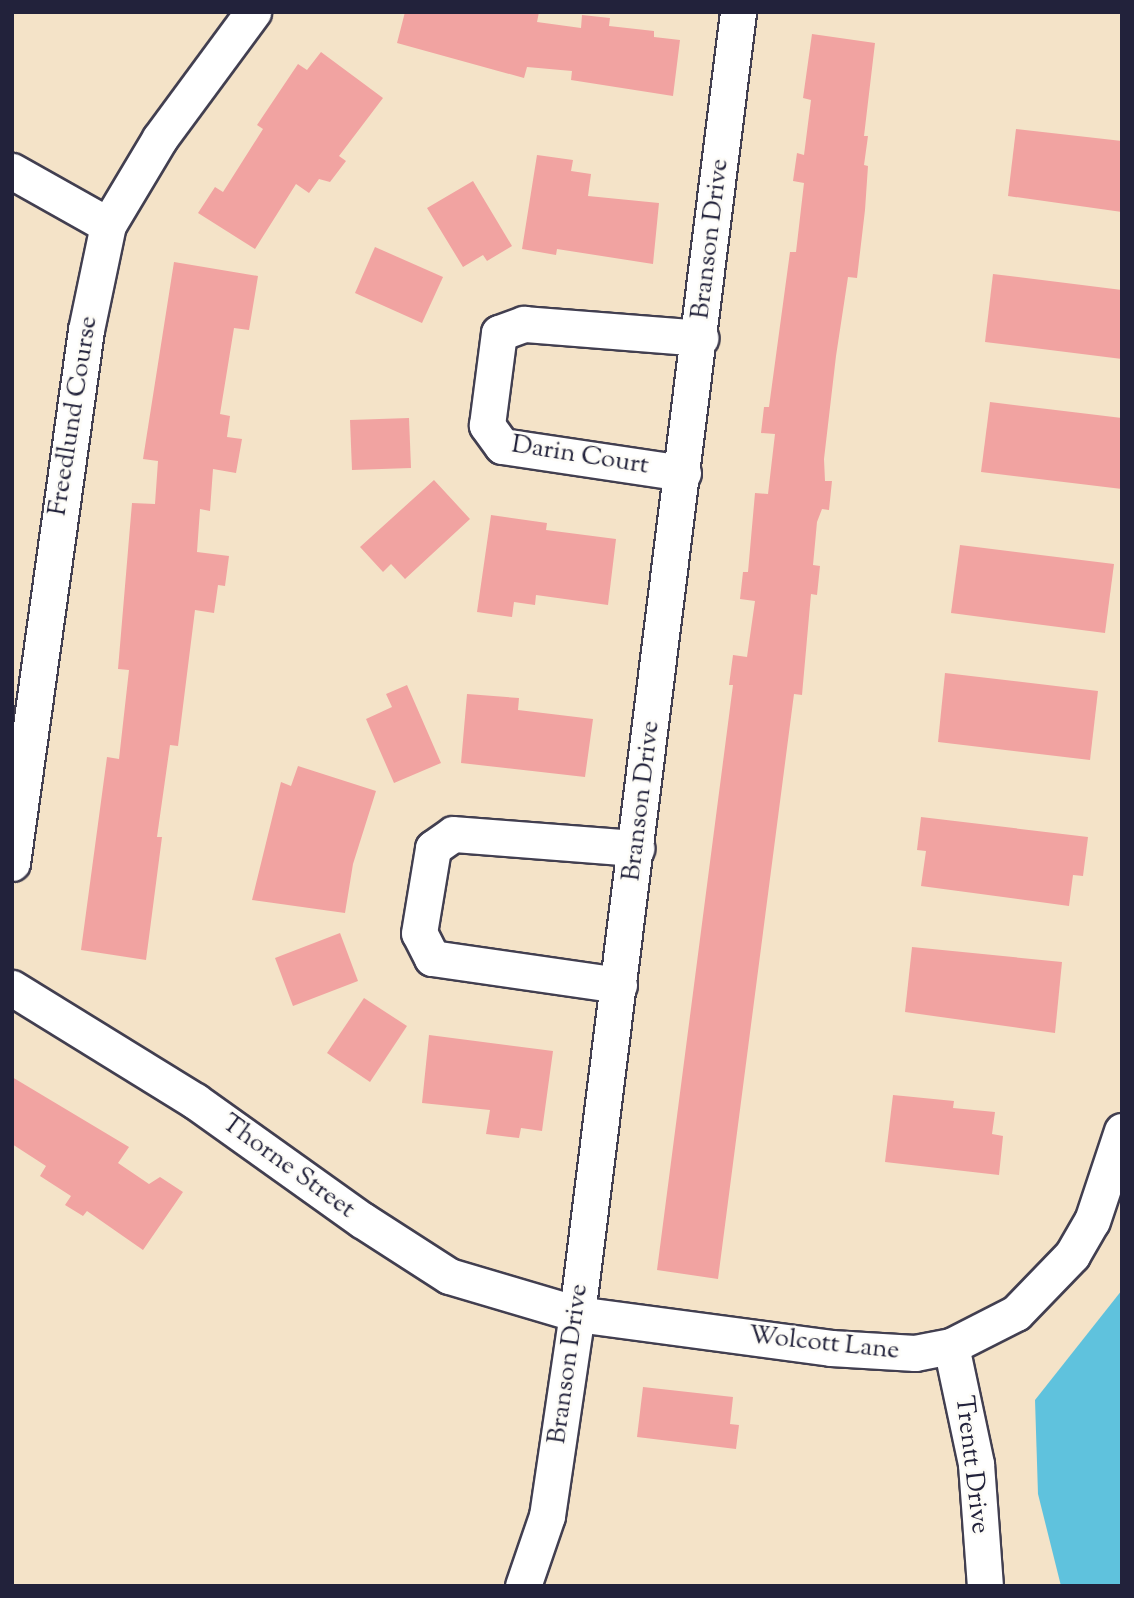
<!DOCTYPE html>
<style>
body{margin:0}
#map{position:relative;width:1134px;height:1598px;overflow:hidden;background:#f4e3c8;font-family:"Sorts Mill Goudy",serif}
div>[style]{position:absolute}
.water>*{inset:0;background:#5fc2dd}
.building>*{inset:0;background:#f1a3a1}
.roads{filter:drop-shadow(2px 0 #423f50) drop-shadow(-2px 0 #423f50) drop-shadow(0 2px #423f50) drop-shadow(0 -2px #423f50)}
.minor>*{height:35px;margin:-17.5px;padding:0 17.5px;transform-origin:17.5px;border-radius:17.5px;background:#fff}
span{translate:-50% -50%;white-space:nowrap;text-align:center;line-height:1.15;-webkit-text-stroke:5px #fdfcf7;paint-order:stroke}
.street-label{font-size:26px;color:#22223b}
.frame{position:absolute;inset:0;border:14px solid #22223b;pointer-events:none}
</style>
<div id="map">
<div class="water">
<i style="clip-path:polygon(1122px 1290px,1122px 1586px,1061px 1586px,1038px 1494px,1035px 1400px)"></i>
</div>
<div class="building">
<i style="clip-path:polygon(405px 12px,539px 12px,537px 22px,581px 28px,582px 15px,610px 18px,609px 26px,654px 31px,654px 37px,680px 40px,673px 96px,571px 80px,572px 71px,527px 67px,524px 78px,397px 43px)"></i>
<i style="clip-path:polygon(812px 34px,875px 43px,864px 136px,868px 136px,864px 165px,868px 166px,865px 210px,857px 278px,848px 277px,836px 356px,824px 459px,825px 481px,832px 481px,829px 510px,822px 509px,817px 522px,813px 565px,820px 566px,817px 595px,811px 594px,802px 695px,794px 694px,718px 1279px,657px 1270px,733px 685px,729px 685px,733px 655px,747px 657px,755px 601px,740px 599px,743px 572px,748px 572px,755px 493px,768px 494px,775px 434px,761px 433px,764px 407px,769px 407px,790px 252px,796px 252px,804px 183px,793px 181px,797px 153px,804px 155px,811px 100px,803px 98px)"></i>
<i style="clip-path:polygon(321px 52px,383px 98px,339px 156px,346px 161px,330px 182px,319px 179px,309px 193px,296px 184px,255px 249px,198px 213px,215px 187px,223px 192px,263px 129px,257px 125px,298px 64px,307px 70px)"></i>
<i style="clip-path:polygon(1016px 129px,1122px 141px,1122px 212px,1008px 196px)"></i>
<i style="clip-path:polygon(537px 155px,573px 160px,571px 171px,591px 174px,588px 196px,659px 203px,653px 264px,557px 249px,556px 255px,522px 249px)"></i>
<i style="clip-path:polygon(473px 181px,512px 246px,487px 261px,483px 255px,463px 267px,427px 208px)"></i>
<i style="clip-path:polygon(375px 247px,443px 277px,422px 323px,355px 293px)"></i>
<i style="clip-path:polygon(174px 262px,258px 276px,249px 330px,234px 328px,220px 414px,230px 416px,227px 437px,242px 439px,236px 473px,213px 469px,210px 511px,200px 509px,197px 552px,229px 556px,225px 586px,218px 585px,214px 613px,195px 610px,178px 746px,170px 745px,157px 837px,162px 837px,146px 960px,81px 950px,107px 757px,119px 759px,129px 670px,118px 669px,132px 503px,155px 504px,158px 461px,143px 459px)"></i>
<i style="clip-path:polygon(993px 274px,1122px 290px,1122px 359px,985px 342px)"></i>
<i style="clip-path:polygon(990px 402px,1122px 418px,1122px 489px,981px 472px)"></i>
<i style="clip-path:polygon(409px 418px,411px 468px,352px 470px,350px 420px)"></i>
<i style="clip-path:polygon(434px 480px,470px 519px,405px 579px,391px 564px,383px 572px,360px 547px)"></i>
<i style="clip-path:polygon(491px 515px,547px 523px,546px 530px,616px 539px,608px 605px,536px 595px,535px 605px,514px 602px,512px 617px,477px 612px)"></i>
<i style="clip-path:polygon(960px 545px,1114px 564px,1105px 633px,951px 613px)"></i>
<i style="clip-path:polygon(945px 673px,1098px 691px,1090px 760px,938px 742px)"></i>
<i style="clip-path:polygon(407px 685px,441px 763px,394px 783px,366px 719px,392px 707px,386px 694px)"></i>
<i style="clip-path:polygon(467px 694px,519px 698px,518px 710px,593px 719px,585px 777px,461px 763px)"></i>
<i style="clip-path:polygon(298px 766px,376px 791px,353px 864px,345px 913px,252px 900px,281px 782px,291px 786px)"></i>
<i style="clip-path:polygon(921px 817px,1088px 837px,1083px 876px,1073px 875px,1069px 906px,921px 886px,926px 851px,917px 850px)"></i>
<i style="clip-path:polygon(340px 933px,358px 981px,293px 1006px,275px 958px)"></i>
<i style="clip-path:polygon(912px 947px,1062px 962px,1055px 1033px,905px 1012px)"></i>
<i style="clip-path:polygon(364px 998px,407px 1026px,370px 1082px,327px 1053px)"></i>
<i style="clip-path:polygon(429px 1035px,553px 1051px,542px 1131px,521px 1128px,519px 1138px,486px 1134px,490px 1110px,422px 1103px)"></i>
<i style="clip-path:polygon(12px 1077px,129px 1147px,118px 1163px,149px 1184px,160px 1177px,183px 1192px,143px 1250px,87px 1211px,83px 1216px,65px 1205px,71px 1196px,40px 1176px,46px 1166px,12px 1144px)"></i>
<i style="clip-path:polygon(893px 1095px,954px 1101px,953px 1108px,995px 1112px,992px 1134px,1003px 1136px,999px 1175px,885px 1162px)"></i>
<i style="clip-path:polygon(643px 1387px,733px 1397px,730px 1424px,739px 1425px,736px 1449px,637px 1437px)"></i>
</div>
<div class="roads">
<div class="minor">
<i style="left:12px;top:171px;width:110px;rotate:29.4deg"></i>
<i style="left:683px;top:473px;width:183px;rotate:-171.5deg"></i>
<i style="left:502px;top:446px;width:26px;rotate:-126deg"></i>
<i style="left:487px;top:425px;width:93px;rotate:-82.6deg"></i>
<i style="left:499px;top:333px;width:27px;rotate:-20deg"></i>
<i style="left:524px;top:324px;width:177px;rotate:4.5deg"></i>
<i style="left:12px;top:863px;width:538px;rotate:-82.1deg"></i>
<i style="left:86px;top:330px;width:107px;rotate:-78.2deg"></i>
<i style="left:108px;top:225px;width:101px;rotate:-59.1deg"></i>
<i style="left:160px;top:138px;width:157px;rotate:-53.6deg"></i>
<i style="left:619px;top:985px;width:189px;rotate:-171.8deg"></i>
<i style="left:432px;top:958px;width:28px;rotate:-117deg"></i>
<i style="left:419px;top:933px;width:86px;rotate:-80.6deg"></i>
<i style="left:433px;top:848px;width:24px;rotate:-35deg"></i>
<i style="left:453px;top:834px;width:184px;rotate:4.4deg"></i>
<i style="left:12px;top:988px;width:215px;rotate:31.7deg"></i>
<i style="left:195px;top:1101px;width:205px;rotate:35.5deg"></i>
<i style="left:362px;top:1220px;width:103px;rotate:32.8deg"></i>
<i style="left:449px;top:1276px;width:134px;rotate:16.5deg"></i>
<i style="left:577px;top:1314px;width:256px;rotate:7.6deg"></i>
<i style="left:831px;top:1348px;width:84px;rotate:3.4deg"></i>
<i style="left:915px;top:1353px;width:37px;rotate:-11deg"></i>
<i style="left:951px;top:1346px;width:73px;rotate:-26.9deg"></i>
<i style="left:1016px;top:1313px;width:81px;rotate:-46deg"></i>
<i style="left:1072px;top:1255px;width:39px;rotate:-60deg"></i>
<i style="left:1092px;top:1221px;width:95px;rotate:-71.6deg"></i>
<i style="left:951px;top:1346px;width:121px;rotate:78deg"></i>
<i style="left:976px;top:1464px;width:122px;rotate:85.8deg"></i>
<i style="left:523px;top:1586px;width:74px;rotate:-71.1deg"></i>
<i style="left:547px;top:1516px;width:204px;rotate:-81.6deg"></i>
<i style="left:577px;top:1314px;width:1312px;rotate:-82.95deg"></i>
</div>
</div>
<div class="street-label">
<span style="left:711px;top:239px;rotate:-83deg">Branson Drive</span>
<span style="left:74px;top:416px;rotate:-81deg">Freedlund Course</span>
<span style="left:580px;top:456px;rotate:9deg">Darin Court</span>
<span style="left:642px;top:801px;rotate:-83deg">Branson Drive</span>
<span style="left:288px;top:1167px;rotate:36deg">Thorne Street</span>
<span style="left:824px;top:1344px;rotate:6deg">Wolcott Lane</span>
<span style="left:569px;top:1364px;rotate:-82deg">Branson Drive</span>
<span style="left:971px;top:1465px;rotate:83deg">Trentt Drive</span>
</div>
<div class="frame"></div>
</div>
